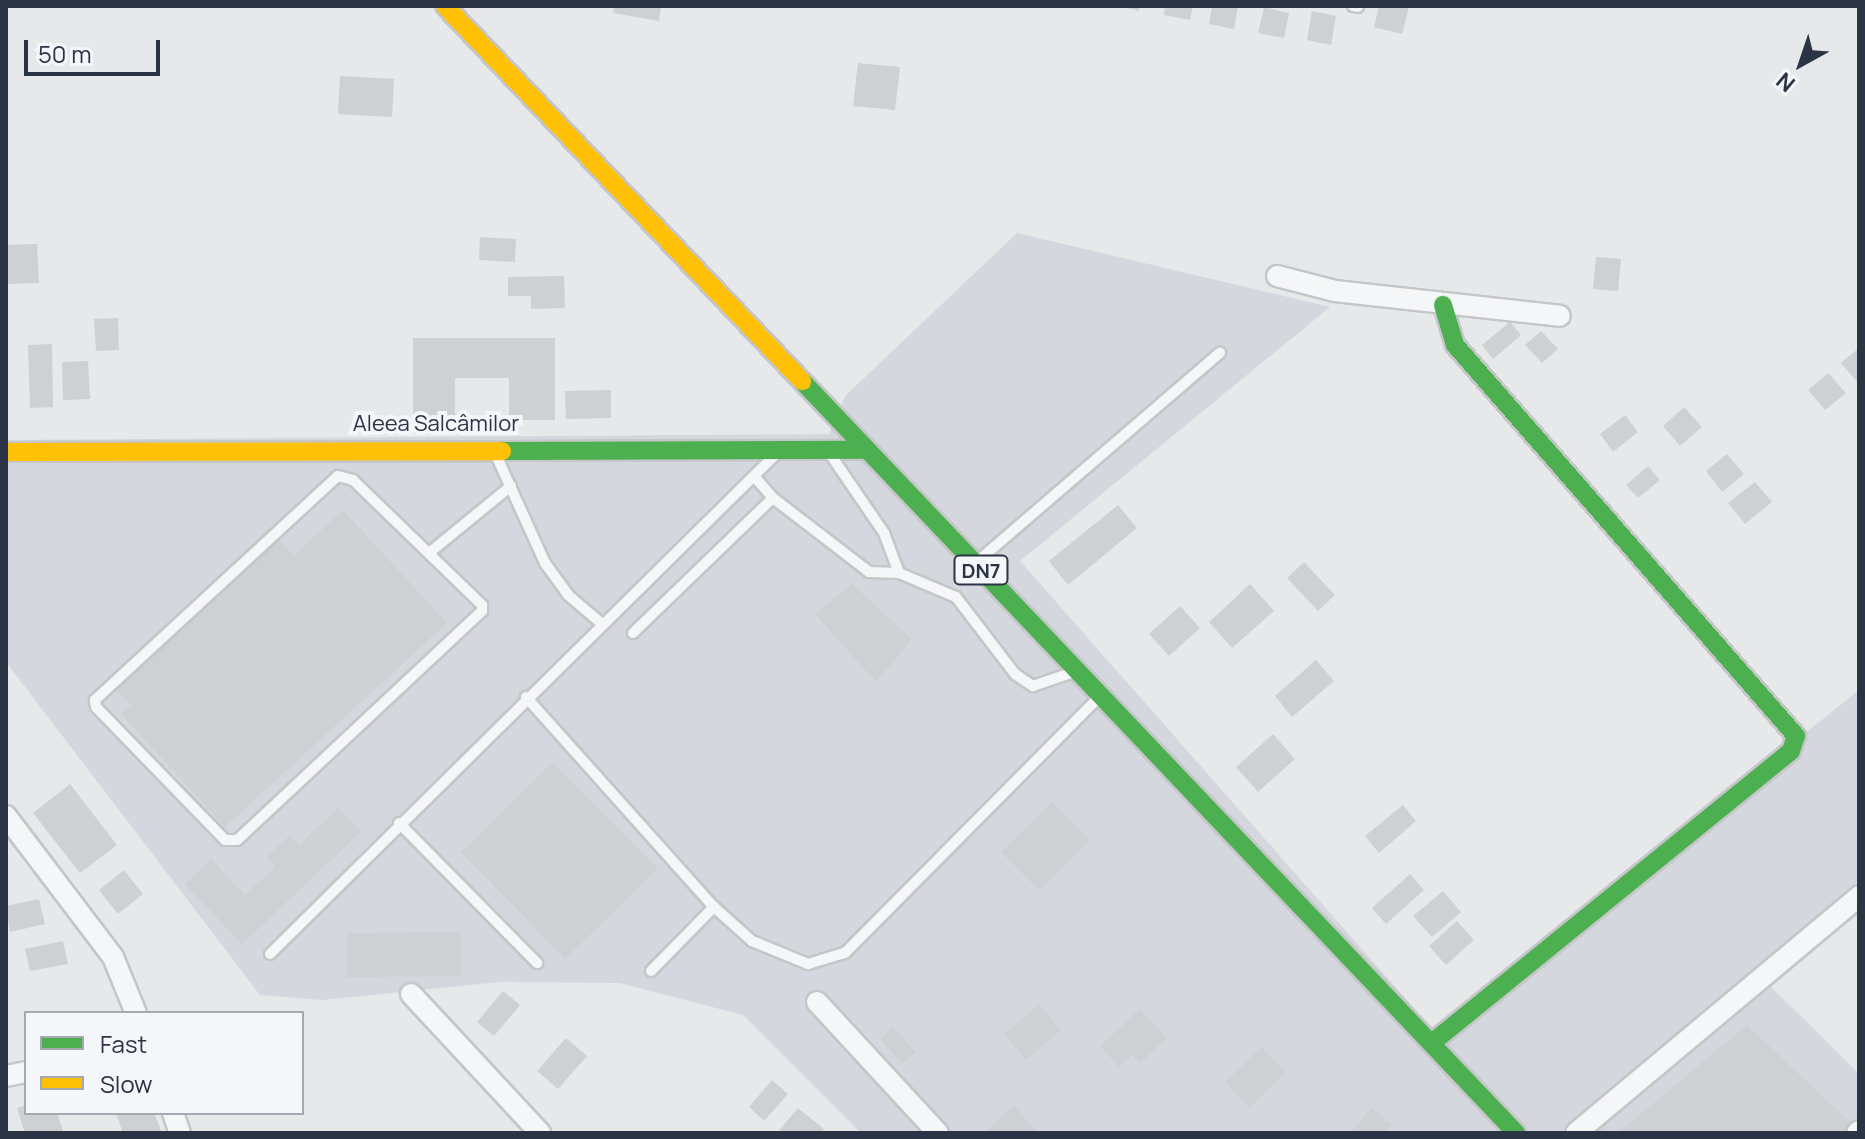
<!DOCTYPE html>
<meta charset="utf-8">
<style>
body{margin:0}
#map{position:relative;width:1865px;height:1139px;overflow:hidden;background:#e6e8ea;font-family:Manrope,sans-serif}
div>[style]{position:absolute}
.built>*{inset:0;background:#d4d7dd}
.building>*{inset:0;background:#ced0d3}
.roads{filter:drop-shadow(2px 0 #c4c6c8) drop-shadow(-2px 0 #c4c6c8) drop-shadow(0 2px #c4c6c8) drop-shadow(0 -2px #c4c6c8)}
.lane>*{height:10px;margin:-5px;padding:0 5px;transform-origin:5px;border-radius:5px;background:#f5f6f7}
.street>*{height:20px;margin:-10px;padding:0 10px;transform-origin:10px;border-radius:10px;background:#f5f6f7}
.fast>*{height:18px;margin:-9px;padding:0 9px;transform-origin:9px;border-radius:9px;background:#4caf50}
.slow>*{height:18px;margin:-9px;padding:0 9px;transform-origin:9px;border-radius:9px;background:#ffc107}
span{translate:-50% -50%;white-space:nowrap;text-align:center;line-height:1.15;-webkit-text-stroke:8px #f4f6f9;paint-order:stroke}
.shield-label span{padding:2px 6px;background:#f4f6f9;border:2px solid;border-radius:6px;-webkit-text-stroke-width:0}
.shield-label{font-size:20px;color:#2b3445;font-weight:700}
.street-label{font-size:22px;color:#2b3445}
.frame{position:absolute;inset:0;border:8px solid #2b3445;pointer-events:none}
.legend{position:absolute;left:24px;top:1011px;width:280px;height:104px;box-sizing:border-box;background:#f4f6f9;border:2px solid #a4a8b1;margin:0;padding:10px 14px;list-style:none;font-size:24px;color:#2b3445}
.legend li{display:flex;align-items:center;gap:16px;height:40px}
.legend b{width:40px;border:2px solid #a4a8b1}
.north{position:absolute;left:1761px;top:24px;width:80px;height:80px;-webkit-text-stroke:6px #f4f6f9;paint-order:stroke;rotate:220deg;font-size:22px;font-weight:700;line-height:32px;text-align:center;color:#2b3445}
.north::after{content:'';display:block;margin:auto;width:28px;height:36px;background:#2b3445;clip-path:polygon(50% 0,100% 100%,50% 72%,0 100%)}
.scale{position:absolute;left:24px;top:40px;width:136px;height:36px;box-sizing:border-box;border:4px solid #2b3445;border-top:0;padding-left:10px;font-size:24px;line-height:28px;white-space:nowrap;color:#2b3445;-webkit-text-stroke:6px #f4f6f9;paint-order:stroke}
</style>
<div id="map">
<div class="built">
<i style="clip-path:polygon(1017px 233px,1330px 307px,1020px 561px,1435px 1032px,1859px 690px,1859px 881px,1756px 972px,1859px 1074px,1859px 1133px,861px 1133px,743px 1015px,620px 983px,500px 982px,322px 1000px,260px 995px,6px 662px,6px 440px,829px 434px,845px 396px)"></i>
</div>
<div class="building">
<i style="clip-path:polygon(614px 6px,661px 6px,659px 21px,613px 13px)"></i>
<i style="clip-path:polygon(1119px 6px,1140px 6px,1139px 11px)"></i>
<i style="clip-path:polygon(1165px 6px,1193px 6px,1190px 20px,1164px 15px)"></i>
<i style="clip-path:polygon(1212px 6px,1238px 6px,1234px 29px,1209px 24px)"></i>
<i style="clip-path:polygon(1379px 6px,1409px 7px,1402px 34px,1374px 27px)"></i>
<i style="clip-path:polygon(1264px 7px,1289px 13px,1284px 38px,1258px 33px)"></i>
<i style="clip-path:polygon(1312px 11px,1336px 16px,1331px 45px,1307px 40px)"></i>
<i style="clip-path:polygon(858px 63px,900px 67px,895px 110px,853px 106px)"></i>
<i style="clip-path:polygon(340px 76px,394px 79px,392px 117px,338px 114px)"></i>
<i style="clip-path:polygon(480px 237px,516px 239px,515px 262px,479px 260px)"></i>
<i style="clip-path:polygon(37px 244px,39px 283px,7px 284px,6px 245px)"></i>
<i style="clip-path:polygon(1596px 257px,1621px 259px,1618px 291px,1593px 289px)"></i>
<i style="clip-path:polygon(564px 276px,565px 308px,531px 309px,531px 296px,508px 296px,508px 277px)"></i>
<i style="clip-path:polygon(118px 318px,119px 350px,96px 351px,94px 319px)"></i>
<i style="clip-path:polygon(1510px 322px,1521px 335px,1493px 359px,1482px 345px)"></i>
<i style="clip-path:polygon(1541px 331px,1558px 349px,1542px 363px,1525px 345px)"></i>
<i style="clip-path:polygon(413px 338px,555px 338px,555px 420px,509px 420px,509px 378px,455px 378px,455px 416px,413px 416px)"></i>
<i style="clip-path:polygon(52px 344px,53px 407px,30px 408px,28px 345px)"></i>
<i style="clip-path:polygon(1859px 348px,1859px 384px,1841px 363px)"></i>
<i style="clip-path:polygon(88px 361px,90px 399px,63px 400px,62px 362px)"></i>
<i style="clip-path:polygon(1828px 373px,1846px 393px,1825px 410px,1808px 390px)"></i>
<i style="clip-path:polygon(611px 390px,611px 418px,566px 419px,565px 391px)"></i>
<i style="clip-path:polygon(1684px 407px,1702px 427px,1680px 446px,1663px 426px)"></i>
<i style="clip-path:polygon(1625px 415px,1638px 432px,1613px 452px,1600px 434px)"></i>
<i style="clip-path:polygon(1727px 454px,1744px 474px,1722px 492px,1706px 471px)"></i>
<i style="clip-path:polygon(1648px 466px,1660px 480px,1638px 498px,1626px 485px)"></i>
<i style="clip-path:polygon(1755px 482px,1772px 502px,1745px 524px,1728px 503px)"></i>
<i style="clip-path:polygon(1118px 505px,1137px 528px,1068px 585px,1049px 561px)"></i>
<i style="clip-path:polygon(343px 510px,447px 623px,225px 827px,121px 714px,131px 705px,116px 690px,279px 540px,294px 555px)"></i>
<i style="clip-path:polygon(1304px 562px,1335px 595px,1318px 611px,1287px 578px)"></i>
<i style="clip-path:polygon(852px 584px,912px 639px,876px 682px,815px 614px)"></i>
<i style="clip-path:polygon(1250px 584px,1274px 611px,1232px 648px,1209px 622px)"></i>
<i style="clip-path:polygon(1180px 606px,1200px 628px,1169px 656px,1149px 634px)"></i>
<i style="clip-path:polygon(1316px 660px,1334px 681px,1292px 717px,1275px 696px)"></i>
<i style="clip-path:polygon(1273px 734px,1295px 759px,1258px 792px,1236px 767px)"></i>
<i style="clip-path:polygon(553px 762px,658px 869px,565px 959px,461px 852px)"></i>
<i style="clip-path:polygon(70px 784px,117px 845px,80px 873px,33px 813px)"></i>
<i style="clip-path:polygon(1052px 802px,1090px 840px,1039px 890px,1001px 852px)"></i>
<i style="clip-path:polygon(1403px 805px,1416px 821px,1379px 853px,1365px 836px)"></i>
<i style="clip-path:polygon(338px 808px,361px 832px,242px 944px,185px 884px,211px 859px,245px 895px,275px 867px,267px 857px,290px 835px,299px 845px)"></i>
<i style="clip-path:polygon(124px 870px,143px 894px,118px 914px,99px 890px)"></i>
<i style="clip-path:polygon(1410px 874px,1424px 890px,1386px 924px,1372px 908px)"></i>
<i style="clip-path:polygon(1443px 891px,1461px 912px,1432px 937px,1413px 916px)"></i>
<i style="clip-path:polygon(39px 899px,45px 924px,10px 932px,6px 906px)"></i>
<i style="clip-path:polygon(1457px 921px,1474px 940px,1446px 965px,1429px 946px)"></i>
<i style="clip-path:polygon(461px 932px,461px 976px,346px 977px,346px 933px)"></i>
<i style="clip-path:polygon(63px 941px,68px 964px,30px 971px,25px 949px)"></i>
<i style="clip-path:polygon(503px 991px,520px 1005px,494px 1036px,477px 1022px)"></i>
<i style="clip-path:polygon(1039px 1004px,1061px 1030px,1026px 1060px,1004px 1034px)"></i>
<i style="clip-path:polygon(1140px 1009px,1167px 1038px,1140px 1063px,1132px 1055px,1119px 1067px,1100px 1046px)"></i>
<i style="clip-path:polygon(1747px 1025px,1853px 1125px,1845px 1133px,1618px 1133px)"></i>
<i style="clip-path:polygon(893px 1027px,916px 1052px,902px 1064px,880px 1039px)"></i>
<i style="clip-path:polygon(566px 1038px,587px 1056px,558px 1089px,537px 1071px)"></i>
<i style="clip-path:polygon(1262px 1047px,1286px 1072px,1249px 1108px,1225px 1082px)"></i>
<i style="clip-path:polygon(772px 1080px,788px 1094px,764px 1121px,749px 1107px)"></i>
<i style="clip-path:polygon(26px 1105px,26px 1113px,57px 1113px,63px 1131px,25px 1133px,17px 1108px)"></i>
<i style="clip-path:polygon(1014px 1105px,1037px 1133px,985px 1133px)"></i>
<i style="clip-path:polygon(798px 1108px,824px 1129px,821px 1133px,777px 1133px)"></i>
<i style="clip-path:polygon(1372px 1108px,1392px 1125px,1385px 1133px,1350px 1133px)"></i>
<i style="clip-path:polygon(116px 1113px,154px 1113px,162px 1133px,123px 1133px)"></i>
</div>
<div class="roads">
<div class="lane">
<i style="left:1353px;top:6px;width:5px;rotate:11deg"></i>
<i style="left:830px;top:454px;width:96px;rotate:55.6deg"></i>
<i style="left:884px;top:533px;width:43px;rotate:69.4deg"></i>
<i style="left:899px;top:573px;width:62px;rotate:22.8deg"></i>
<i style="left:956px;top:597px;width:97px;rotate:52.5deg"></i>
<i style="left:1015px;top:674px;width:22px;rotate:34deg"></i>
<i style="left:1033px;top:686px;width:40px;rotate:-18.9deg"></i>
<i style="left:496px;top:455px;width:119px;rotate:65.6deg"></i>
<i style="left:545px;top:563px;width:39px;rotate:54deg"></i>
<i style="left:568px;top:595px;width:43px;rotate:40.3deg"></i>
<i style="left:338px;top:476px;width:16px;rotate:15deg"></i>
<i style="left:353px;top:480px;width:180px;rotate:44.1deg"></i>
<i style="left:482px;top:605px;width:6px;rotate:90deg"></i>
<i style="left:482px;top:611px;width:335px;rotate:136.9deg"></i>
<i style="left:237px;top:840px;width:12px;rotate:180deg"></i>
<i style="left:225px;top:840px;width:185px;rotate:-134.1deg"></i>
<i style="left:96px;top:707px;width:7px;rotate:-98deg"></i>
<i style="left:95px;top:700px;width:330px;rotate:-42.7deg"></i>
<i style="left:773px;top:498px;width:121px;rotate:37.6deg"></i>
<i style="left:869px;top:572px;width:30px;rotate:2deg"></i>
<i style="left:429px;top:553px;width:106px;rotate:-39.3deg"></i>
<i style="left:979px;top:560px;width:318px;rotate:-40.7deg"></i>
<i style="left:633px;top:633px;width:194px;rotate:-44deg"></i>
<i style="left:773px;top:498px;width:29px;rotate:-131deg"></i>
<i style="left:526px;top:697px;width:282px;rotate:48.2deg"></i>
<i style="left:714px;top:907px;width:51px;rotate:41.8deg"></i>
<i style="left:752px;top:941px;width:61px;rotate:22.3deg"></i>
<i style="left:808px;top:964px;width:39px;rotate:-17deg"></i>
<i style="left:845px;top:953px;width:356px;rotate:-45.2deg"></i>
<i style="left:399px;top:823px;width:197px;rotate:45.4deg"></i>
<i style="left:270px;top:954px;width:710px;rotate:-44.66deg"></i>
<i style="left:651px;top:971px;width:90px;rotate:-45.5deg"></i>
</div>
<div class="street">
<i style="left:1277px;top:276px;width:60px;rotate:14.5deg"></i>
<i style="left:1335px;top:291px;width:226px;rotate:6.3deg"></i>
<i style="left:6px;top:816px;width:177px;rotate:52.8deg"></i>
<i style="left:113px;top:957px;width:61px;rotate:67.7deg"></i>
<i style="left:411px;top:994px;width:190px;rotate:47.1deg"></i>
<i style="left:817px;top:1002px;width:178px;rotate:47.3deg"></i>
<i style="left:6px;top:1076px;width:20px;rotate:-11deg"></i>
<i style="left:173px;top:1113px;width:21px;rotate:71deg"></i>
<i style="left:1576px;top:1133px;width:369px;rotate:-39.9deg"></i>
<i style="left:1857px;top:1133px;width:3px;rotate:-45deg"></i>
</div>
<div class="fast">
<i style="left:802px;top:381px;width:1037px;rotate:46.48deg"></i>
<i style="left:502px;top:451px;width:364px;rotate:-0.2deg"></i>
<i style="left:1433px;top:1042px;width:461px;rotate:-39.1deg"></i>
<i style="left:1791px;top:751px;width:16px;rotate:-72deg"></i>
<i style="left:1796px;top:736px;width:519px;rotate:-131.09deg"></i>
<i style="left:1455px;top:345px;width:42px;rotate:-106.7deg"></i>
</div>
<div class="slow">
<i style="left:445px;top:6px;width:518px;rotate:46.41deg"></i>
<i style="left:6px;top:452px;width:496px;rotate:-0.1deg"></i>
</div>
</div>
<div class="shield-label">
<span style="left:981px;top:570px">DN7</span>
</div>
<div class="street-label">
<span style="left:436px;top:424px">Aleea Salcâmilor</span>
</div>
<div class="frame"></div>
<ul class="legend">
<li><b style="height:10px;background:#4caf50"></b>Fast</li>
<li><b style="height:10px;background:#ffc107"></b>Slow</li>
</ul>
<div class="north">N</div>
<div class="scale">50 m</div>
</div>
